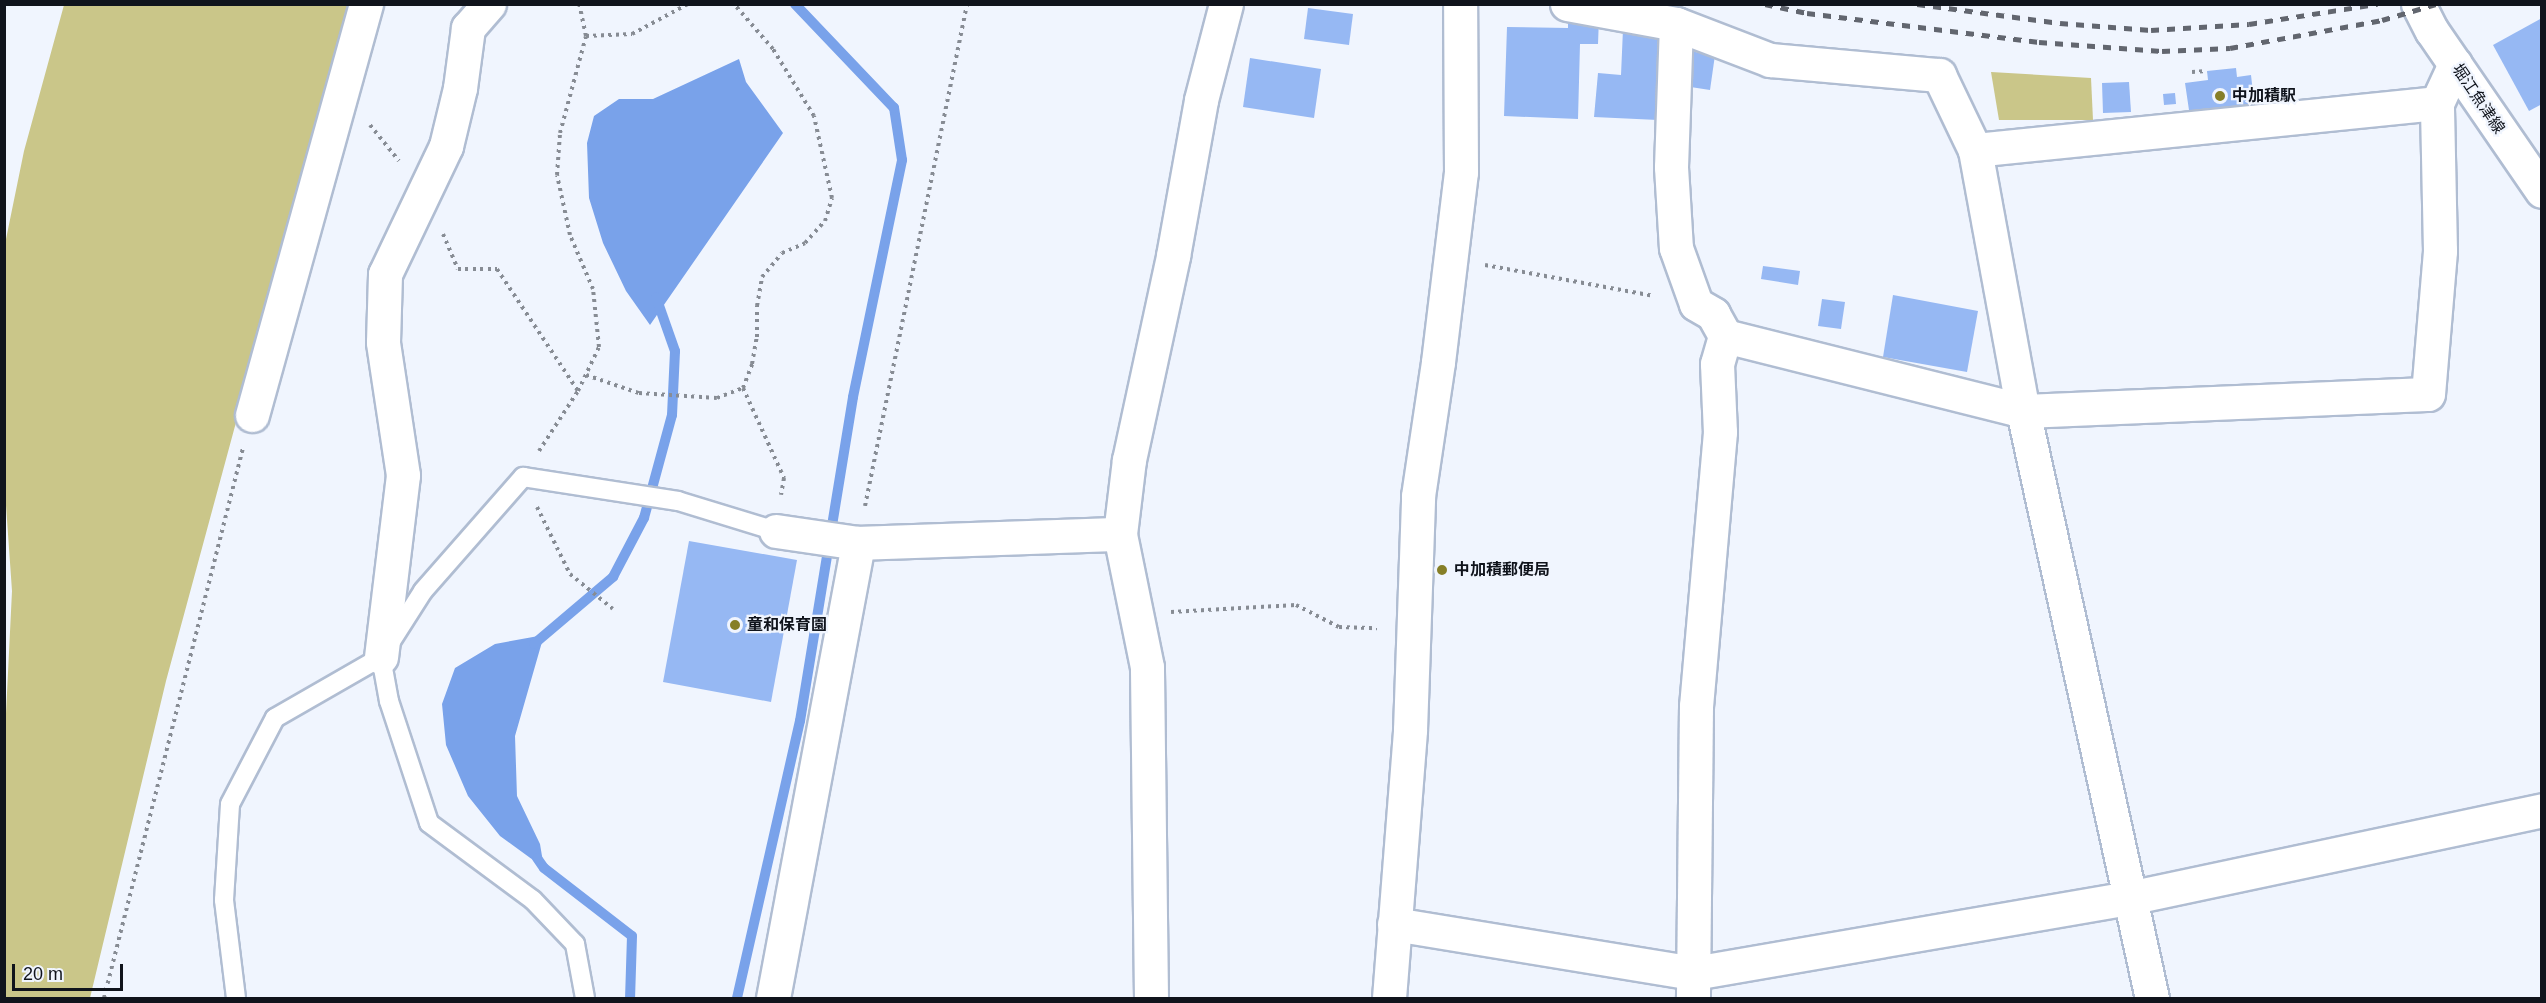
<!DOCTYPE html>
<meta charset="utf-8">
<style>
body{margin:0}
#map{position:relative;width:2546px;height:1003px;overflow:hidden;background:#f0f5fe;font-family:Helvetica,"Noto Sans JP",sans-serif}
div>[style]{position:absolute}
.green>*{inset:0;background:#cac689}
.water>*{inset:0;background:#79a2ea}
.stream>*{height:10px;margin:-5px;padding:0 5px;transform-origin:5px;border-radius:5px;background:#79a2ea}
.building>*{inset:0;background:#96b8f3}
.path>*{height:4px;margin-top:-2px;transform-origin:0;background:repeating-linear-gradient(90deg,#878c94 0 3px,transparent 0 7.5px)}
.roads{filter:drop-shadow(2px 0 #b0bdd2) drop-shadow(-2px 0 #b0bdd2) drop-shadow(0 2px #b0bdd2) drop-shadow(0 -2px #b0bdd2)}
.lane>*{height:18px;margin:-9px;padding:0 9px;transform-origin:9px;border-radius:9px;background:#fff}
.street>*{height:33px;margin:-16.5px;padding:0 16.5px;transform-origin:16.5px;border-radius:16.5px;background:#fff}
.secondary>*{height:33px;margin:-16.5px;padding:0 16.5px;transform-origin:16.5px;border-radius:16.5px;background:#fff}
.rail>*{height:4.5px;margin-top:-2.25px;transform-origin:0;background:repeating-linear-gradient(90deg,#62666f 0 8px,transparent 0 16px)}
.dots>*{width:16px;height:16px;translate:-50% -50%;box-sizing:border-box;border:3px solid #f0f5fe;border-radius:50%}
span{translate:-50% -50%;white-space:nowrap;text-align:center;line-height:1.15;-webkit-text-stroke:4.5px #f0f5fe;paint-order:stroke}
.poi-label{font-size:16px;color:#10141c;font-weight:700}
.left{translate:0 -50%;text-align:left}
.street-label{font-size:16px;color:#10141c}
.frame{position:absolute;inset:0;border:6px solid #10141c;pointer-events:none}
.scale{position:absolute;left:12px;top:964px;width:111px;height:27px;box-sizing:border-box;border:3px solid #10141c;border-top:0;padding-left:8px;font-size:18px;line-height:21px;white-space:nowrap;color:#10141c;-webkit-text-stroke:4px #f0f5fe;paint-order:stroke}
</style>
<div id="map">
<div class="green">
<i style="clip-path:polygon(64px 5px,349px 5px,166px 681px,90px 998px,5px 998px,4px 754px,12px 591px,4px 477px,5px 244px,24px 151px)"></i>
<i style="clip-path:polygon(1991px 72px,2091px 78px,2093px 120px,1999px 120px)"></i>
</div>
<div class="water">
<i style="clip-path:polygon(739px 59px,746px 82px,783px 133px,650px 325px,626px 291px,603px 243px,589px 198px,587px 143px,594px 116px,619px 99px,653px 99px)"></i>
<i style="clip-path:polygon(544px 635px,515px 736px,517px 796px,540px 844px,544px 868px,500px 836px,468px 796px,446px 745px,442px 704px,455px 668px,495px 644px)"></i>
</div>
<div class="stream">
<i style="left:534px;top:644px;width:104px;rotate:-40.3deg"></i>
<i style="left:613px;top:577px;width:67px;rotate:-62.3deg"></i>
<i style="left:644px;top:518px;width:107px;rotate:-74.8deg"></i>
<i style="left:672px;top:415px;width:64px;rotate:-87.3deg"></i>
<i style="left:675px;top:351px;width:57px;rotate:-109.4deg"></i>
<i style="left:537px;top:858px;width:12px;rotate:55deg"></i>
<i style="left:544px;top:868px;width:111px;rotate:37.7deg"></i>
<i style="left:632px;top:936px;width:62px;rotate:91.8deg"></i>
<i style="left:737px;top:998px;width:284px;rotate:-77.2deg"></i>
<i style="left:800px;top:721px;width:328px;rotate:-80.7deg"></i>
<i style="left:853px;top:397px;width:242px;rotate:-78.3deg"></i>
<i style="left:902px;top:160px;width:53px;rotate:-98.7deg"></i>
<i style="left:894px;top:108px;width:144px;rotate:-133.6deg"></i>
</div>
<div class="building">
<i style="clip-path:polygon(1308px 8px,1353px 14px,1349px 45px,1304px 39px)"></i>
<i style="clip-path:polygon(1568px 17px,1599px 18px,1598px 44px,1580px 44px,1578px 119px,1504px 116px,1507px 27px,1568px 28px)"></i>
<i style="clip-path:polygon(2542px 18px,2542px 104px,2529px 111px,2493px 45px)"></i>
<i style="clip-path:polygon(1623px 29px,1661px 33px,1658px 120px,1594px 117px,1598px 73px,1621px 75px)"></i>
<i style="clip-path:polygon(1689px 51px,1715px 55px,1710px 90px,1684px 86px)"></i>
<i style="clip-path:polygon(1250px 58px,1321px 69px,1314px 118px,1243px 107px)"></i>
<i style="clip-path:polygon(2236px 68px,2237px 77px,2251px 75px,2255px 110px,2190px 117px,2185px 83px,2208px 80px,2207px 71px)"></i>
<i style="clip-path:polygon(2129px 82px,2131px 112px,2103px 113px,2102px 83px)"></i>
<i style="clip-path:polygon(2175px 93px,2176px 104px,2164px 105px,2163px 94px)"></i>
<i style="clip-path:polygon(1763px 266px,1800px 271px,1798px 285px,1761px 279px)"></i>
<i style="clip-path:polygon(1893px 295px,1978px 311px,1967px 372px,1883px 357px)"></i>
<i style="clip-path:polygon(1822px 299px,1845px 302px,1841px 329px,1818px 326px)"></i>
<i style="clip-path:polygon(689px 541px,797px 560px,771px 702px,663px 682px)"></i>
</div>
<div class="path">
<i style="left:586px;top:36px;width:46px;rotate:-2.5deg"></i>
<i style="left:632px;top:34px;width:64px;rotate:-28.2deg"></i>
<i style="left:2192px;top:72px;width:15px;rotate:-4deg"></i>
<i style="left:370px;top:125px;width:46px;rotate:51.1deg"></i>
<i style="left:443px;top:234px;width:38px;rotate:67deg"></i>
<i style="left:458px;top:269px;width:39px"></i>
<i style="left:497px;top:269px;width:146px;rotate:56.4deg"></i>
<i style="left:1485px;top:265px;width:172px;rotate:10.4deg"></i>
<i style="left:586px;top:375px;width:56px;rotate:18.8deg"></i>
<i style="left:639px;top:393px;width:78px;rotate:3.7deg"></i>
<i style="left:717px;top:398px;width:28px;rotate:-21deg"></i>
<i style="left:743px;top:388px;width:26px;rotate:-69deg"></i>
<i style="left:752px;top:364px;width:27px;rotate:-80deg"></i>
<i style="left:757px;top:337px;width:31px;rotate:-90deg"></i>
<i style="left:757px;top:306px;width:29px;rotate:-80deg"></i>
<i style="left:762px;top:277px;width:31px;rotate:-50deg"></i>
<i style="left:782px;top:253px;width:25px;rotate:-23deg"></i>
<i style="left:805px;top:243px;width:30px;rotate:-48deg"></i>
<i style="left:825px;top:221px;width:24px;rotate:-73deg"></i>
<i style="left:832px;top:198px;width:84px;rotate:-102.4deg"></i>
<i style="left:814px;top:116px;width:79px;rotate:-121.5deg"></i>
<i style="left:773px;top:49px;width:60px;rotate:-130.9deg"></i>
<i style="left:743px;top:388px;width:99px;rotate:65.5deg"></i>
<i style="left:784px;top:478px;width:17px;rotate:100deg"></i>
<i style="left:539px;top:451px;width:72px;rotate:-57deg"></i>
<i style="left:578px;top:391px;width:49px;rotate:-64.5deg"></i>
<i style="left:599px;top:347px;width:58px;rotate:-95.9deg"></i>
<i style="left:593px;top:289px;width:59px;rotate:-113.1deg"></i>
<i style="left:570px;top:235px;width:61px;rotate:-102.2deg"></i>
<i style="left:557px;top:175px;width:42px;rotate:-85.9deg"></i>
<i style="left:560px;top:133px;width:100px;rotate:-75deg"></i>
<i style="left:586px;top:36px;width:33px;rotate:-102deg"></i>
<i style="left:865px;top:506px;width:512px;rotate:-78.51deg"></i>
<i style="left:537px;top:507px;width:75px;rotate:63.8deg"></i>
<i style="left:570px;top:574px;width:55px;rotate:39.1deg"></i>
<i style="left:1171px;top:612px;width:125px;rotate:-3.2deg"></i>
<i style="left:1296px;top:605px;width:48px;rotate:27.1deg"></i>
<i style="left:1339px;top:627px;width:38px;rotate:2deg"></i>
<i style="left:104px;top:998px;width:567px;rotate:-75.82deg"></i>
</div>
<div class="roads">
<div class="lane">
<i style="left:381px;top:657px;width:45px;rotate:79.7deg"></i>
<i style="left:389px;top:701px;width:128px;rotate:71.8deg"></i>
<i style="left:429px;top:823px;width:129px;rotate:36.5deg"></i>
<i style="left:533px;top:900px;width:61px;rotate:46.3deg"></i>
<i style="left:575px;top:944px;width:55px;rotate:79.5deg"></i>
<i style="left:236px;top:998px;width:99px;rotate:-97deg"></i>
<i style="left:224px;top:900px;width:96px;rotate:-86.4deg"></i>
<i style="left:230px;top:804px;width:97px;rotate:-62.4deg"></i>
<i style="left:275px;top:718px;width:122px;rotate:-29.9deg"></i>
<i style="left:381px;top:657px;width:78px;rotate:-57.5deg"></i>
<i style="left:423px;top:591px;width:152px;rotate:-48.7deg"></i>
<i style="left:523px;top:477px;width:157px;rotate:8.8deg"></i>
<i style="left:678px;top:501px;width:102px;rotate:17deg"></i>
</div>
<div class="street">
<i style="left:1567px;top:4px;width:111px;rotate:10.4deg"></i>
<i style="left:1676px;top:24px;width:101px;rotate:21deg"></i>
<i style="left:1770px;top:60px;width:170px;rotate:5.1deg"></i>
<i style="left:1939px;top:75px;width:83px;rotate:64.4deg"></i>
<i style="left:1975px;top:150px;width:265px;rotate:79.6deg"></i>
<i style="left:2023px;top:411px;width:601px;rotate:77.61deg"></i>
<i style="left:1676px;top:24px;width:143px;rotate:92deg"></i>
<i style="left:1671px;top:167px;width:81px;rotate:86.5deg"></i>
<i style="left:1676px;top:248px;width:59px;rotate:70.3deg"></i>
<i style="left:1696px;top:304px;width:20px;rotate:30deg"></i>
<i style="left:1713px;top:314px;width:25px;rotate:61deg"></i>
<i style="left:1725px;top:336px;width:29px;rotate:106deg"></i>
<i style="left:1717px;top:364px;width:68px;rotate:87.5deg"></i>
<i style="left:1720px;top:432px;width:275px;rotate:95deg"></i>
<i style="left:1696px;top:706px;width:292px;rotate:90.6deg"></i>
<i style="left:1975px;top:150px;width:464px;rotate:-5.8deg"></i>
<i style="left:1725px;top:336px;width:307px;rotate:14.1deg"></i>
<i style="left:2023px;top:411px;width:405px;rotate:-2.4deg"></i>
<i style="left:2428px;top:394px;width:144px;rotate:-85.2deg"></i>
<i style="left:2440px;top:251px;width:148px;rotate:-91.2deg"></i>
<i style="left:2437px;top:103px;width:43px;rotate:-65.2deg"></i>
<i style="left:252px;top:415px;width:427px;rotate:-74.5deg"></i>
<i style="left:776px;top:531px;width:83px;rotate:8.3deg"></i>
<i style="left:858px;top:543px;width:262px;rotate:-2deg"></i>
<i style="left:381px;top:657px;width:183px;rotate:-83.1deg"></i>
<i style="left:403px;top:475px;width:134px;rotate:-98.6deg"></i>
<i style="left:383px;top:342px;width:68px;rotate:-88.3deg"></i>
<i style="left:385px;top:274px;width:142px;rotate:-64.5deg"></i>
<i style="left:446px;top:146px;width:60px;rotate:-76.4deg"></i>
<i style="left:460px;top:88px;width:61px;rotate:-82.4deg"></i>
<i style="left:468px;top:28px;width:32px;rotate:-49deg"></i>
<i style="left:1394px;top:924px;width:304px;rotate:9.3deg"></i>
<i style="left:1694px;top:973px;width:441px;rotate:-9.8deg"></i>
<i style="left:2129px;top:898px;width:422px;rotate:-12deg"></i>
<i style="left:773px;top:998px;width:463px;rotate:-79.4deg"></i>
<i style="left:1151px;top:998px;width:331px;rotate:-90.7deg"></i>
<i style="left:1147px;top:667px;width:136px;rotate:-101.5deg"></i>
<i style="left:1120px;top:534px;width:75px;rotate:-83.1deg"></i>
<i style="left:1129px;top:460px;width:209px;rotate:-77.8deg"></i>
<i style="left:1173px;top:256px;width:158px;rotate:-79.8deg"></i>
<i style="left:1201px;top:100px;width:99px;rotate:-75.4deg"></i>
<i style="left:1389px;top:998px;width:269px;rotate:-85.5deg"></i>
<i style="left:1410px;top:730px;width:234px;rotate:-88deg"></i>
<i style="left:1418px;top:496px;width:135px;rotate:-81.5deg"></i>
<i style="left:1438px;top:362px;width:191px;rotate:-83.1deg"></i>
<i style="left:1461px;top:172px;width:168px;rotate:-90.3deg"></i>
</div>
<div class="secondary">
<i style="left:2418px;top:4px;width:30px;rotate:63deg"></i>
<i style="left:2432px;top:31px;width:194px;rotate:55.5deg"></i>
</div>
</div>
<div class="rail">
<i style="left:1765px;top:4px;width:43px;rotate:12.1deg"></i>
<i style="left:1807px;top:13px;width:234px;rotate:7.1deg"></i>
<i style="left:2039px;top:42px;width:123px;rotate:4.2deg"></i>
<i style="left:2162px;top:51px;width:68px;rotate:-2.5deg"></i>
<i style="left:2230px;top:48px;width:155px;rotate:-10.4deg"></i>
<i style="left:2382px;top:20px;width:56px;rotate:-16.5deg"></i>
<i style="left:1917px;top:4px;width:144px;rotate:7.6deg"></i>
<i style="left:2060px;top:23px;width:91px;rotate:4.4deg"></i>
<i style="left:2151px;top:30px;width:98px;rotate:-3.5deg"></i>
<i style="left:2249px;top:24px;width:130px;rotate:-8.9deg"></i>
</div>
<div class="dots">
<i style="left:2220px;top:96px;background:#867f27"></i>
<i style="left:1442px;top:570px;background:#867f27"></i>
<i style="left:735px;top:625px;background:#867f27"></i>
</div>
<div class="poi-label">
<span class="left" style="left:2232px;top:96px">中加積駅</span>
<span class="left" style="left:1454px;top:570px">中加積郵便局</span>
<span class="left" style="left:747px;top:625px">童和保育園</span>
</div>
<div class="street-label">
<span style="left:2478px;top:99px;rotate:56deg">堀江魚津線</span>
</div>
<div class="frame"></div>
<div class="scale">20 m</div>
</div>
